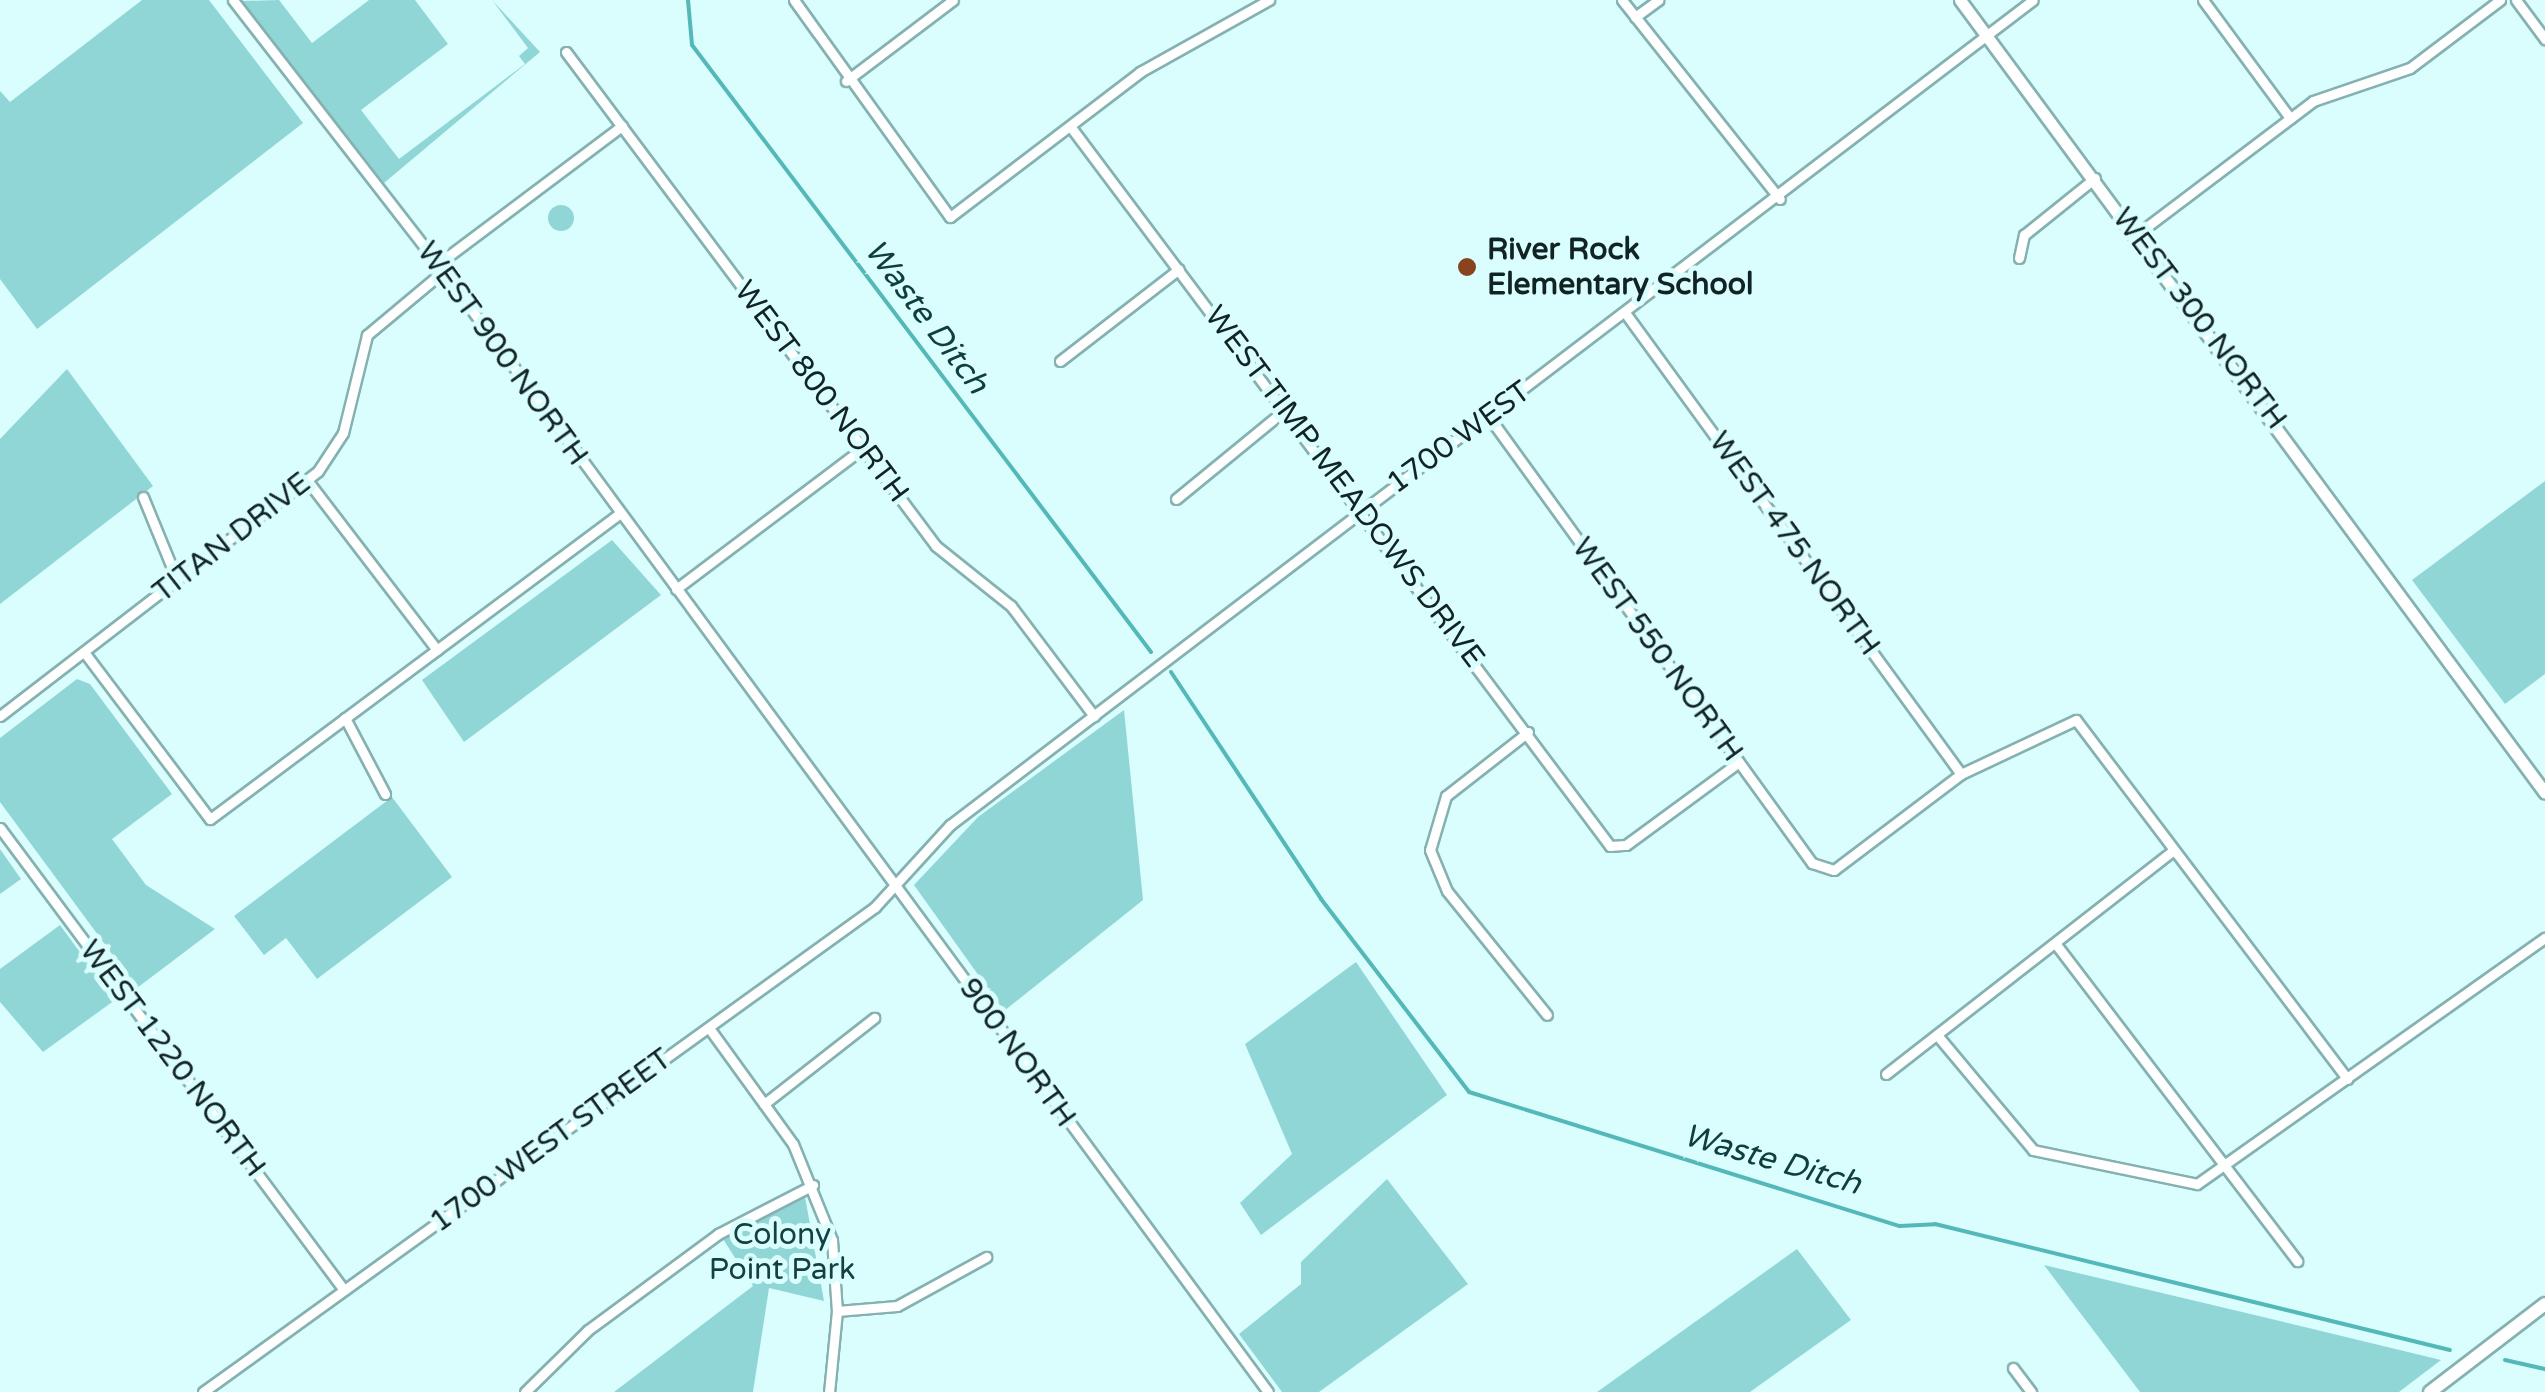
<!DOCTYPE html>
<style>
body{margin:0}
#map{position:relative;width:2545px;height:1392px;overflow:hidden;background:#dafefe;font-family:"Varela Round",sans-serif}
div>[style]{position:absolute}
.green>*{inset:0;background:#91d6d6}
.round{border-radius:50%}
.stream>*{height:4px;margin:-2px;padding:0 2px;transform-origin:2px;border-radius:2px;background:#54b8b9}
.roads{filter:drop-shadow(2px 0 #85b1b1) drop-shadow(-2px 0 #85b1b1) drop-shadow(0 2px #85b1b1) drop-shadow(0 -2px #85b1b1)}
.minor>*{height:9px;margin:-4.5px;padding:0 4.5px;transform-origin:4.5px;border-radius:4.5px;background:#fff}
.tertiary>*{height:11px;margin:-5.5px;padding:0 5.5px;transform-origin:5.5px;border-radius:5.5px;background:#fff}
.secondary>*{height:12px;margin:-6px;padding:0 6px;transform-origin:6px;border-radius:6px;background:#fff}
.dots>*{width:28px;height:28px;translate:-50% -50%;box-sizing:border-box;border:5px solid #dafefe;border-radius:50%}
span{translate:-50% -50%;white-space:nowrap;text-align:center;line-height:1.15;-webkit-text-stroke:10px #dafefe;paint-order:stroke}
.poi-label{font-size:30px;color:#122323;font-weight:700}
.left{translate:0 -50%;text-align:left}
.street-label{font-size:30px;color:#122323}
.park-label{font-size:30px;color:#134142}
.water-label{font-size:32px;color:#0f3e3f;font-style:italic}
</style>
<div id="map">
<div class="green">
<i style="clip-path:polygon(142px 0,209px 0,303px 123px,37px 329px,0 279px,0 91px,10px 102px)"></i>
<i style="clip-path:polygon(279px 0,312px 43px,369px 0,415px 0,448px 44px,361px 110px,399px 159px,525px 64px,519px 56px,528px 48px,492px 0,540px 52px,384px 183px,241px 1px)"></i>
<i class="round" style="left:548px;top:205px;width:26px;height:26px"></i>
<i style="clip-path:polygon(67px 369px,153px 486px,0 604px,0 439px)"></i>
<i style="clip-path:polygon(2545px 481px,2545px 674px,2505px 704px,2412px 580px)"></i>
<i style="clip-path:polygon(612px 540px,661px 595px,464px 742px,422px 680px)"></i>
<i style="clip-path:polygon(77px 679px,90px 684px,172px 794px,112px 839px,146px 885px,215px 929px,137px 988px,0 802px,0 738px)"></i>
<i style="clip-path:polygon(1124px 710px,1143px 900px,1004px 1011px,914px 885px,978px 817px)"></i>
<i style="clip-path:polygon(392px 797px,452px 877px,317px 979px,286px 938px,264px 955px,234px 916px)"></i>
<i style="clip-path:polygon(0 849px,21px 879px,0 894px)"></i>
<i style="clip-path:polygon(60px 925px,115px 1000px,43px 1052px,0 1002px,0 969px)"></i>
<i style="clip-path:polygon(1356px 962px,1447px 1095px,1261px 1235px,1240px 1203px,1292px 1154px,1245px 1044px)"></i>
<i style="clip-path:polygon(1387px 1179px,1468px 1284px,1319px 1392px,1282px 1392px,1239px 1334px,1301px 1284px,1301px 1262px)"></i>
<i style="clip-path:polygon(805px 1197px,824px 1301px,769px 1288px,753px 1392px,614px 1392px,753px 1286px,723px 1239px)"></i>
<i style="clip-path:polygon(1797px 1249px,1851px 1320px,1782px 1369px,1750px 1392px,1597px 1392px)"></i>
<i style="clip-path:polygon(2044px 1265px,2280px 1321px,2441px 1360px,2399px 1392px,2140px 1392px)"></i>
</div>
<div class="stream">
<i style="left:688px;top:0;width:45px;rotate:84.9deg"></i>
<i style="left:692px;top:45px;width:761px;rotate:52.9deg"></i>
<i style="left:1171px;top:672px;width:272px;rotate:56.5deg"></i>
<i style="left:1321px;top:899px;width:243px;rotate:52.5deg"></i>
<i style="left:1469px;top:1092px;width:451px;rotate:17.3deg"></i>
<i style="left:1900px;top:1226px;width:35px;rotate:-3deg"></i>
<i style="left:1935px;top:1224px;width:530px;rotate:13.75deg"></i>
<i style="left:2505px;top:1360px;width:41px;rotate:12.7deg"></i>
</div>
<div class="roads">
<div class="minor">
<i style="left:233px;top:0;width:334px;rotate:52.2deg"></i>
<i style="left:438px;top:264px;width:1400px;rotate:53.65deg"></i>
<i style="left:794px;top:0;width:267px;rotate:54.3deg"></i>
<i style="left:950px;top:217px;width:239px;rotate:-37.3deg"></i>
<i style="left:1140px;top:72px;width:148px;rotate:-29.2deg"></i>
<i style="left:1622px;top:0;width:254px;rotate:51.6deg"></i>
<i style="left:2203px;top:0;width:147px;rotate:53.6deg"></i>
<i style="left:2516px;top:0;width:49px;rotate:53.4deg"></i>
<i style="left:1635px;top:17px;width:29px;rotate:-36deg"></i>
<i style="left:566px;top:52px;width:617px;rotate:53.17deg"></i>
<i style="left:936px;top:546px;width:96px;rotate:38.7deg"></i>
<i style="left:1011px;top:606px;width:138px;rotate:53deg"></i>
<i style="left:846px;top:81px;width:134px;rotate:-37.1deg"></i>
<i style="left:1070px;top:126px;width:900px;rotate:53.13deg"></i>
<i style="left:1610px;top:846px;width:16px;rotate:-4deg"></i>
<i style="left:1626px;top:845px;width:140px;rotate:-36.3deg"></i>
<i style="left:2136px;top:235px;width:222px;rotate:-37.1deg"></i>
<i style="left:2313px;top:101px;width:102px;rotate:-18.8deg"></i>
<i style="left:2410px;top:68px;width:113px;rotate:-37.1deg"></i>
<i style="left:2019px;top:258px;width:24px;rotate:-78deg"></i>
<i style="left:2024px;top:235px;width:91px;rotate:-38.8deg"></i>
<i style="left:438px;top:264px;width:230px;rotate:-36.9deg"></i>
<i style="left:1626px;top:314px;width:569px;rotate:53.94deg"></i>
<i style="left:1060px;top:361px;width:150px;rotate:-37.7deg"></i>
<i style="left:1489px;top:417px;width:551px;rotate:54.09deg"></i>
<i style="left:1812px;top:863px;width:23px;rotate:18deg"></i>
<i style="left:1834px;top:870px;width:159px;rotate:-37.1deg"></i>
<i style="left:1961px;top:774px;width:127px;rotate:-25.2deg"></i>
<i style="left:2076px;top:720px;width:450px;rotate:52.9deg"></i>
<i style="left:307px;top:480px;width:214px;rotate:52.6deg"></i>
<i style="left:143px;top:497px;width:90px;rotate:67.7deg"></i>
<i style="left:1176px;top:499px;width:142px;rotate:-39.3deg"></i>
<i style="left:676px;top:589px;width:234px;rotate:-37deg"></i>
<i style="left:84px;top:652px;width:209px;rotate:53deg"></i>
<i style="left:210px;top:819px;width:510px;rotate:-36.71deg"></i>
<i style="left:0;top:716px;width:401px;rotate:-37.6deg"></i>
<i style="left:318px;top:471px;width:45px;rotate:-56.7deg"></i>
<i style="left:343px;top:433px;width:101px;rotate:-76.2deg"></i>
<i style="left:367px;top:335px;width:95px;rotate:-39.9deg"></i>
<i style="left:345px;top:718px;width:86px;rotate:62.2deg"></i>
<i style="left:1528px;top:732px;width:104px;rotate:142deg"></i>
<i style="left:1446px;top:796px;width:56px;rotate:106.5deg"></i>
<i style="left:1430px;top:850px;width:44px;rotate:67.5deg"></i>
<i style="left:1447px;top:891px;width:159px;rotate:51.1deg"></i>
<i style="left:0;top:828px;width:576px;rotate:53.33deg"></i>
<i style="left:2055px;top:943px;width:400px;rotate:52.7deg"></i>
<i style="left:709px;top:1028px;width:143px;rotate:54.1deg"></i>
<i style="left:793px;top:1144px;width:104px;rotate:67.9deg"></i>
<i style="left:832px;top:1240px;width:71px;rotate:86deg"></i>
<i style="left:837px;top:1311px;width:81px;rotate:95.6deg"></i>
<i style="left:1937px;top:1035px;width:150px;rotate:50.1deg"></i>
<i style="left:2033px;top:1150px;width:167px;rotate:11.7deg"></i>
<i style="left:2197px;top:1184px;width:426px;rotate:-35.3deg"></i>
<i style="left:1886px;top:1074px;width:363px;rotate:-37.9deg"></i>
<i style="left:764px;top:1104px;width:140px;rotate:-38deg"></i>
<i style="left:837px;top:1311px;width:60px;rotate:-4.8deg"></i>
<i style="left:897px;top:1306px;width:102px;rotate:-28.8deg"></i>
<i style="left:2013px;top:1368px;width:30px;rotate:53deg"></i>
<i style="left:203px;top:1392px;width:829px;rotate:-35.82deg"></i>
<i style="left:875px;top:907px;width:111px;rotate:-47.6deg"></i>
<i style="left:950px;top:825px;width:1361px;rotate:-37.3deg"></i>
<i style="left:525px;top:1392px;width:88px;rotate:-44.5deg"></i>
<i style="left:588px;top:1330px;width:162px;rotate:-36.4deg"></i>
<i style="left:718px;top:1234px;width:107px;rotate:-27.3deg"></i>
</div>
<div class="tertiary">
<i style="left:1960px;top:0;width:985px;rotate:53.58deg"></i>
</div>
<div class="secondary">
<i style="left:2430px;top:1392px;width:145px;rotate:-37.4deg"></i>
</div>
</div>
<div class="dots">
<i style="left:1467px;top:267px;background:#89431e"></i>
</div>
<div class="poi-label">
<span class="left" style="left:1487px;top:267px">River Rock<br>Elementary School</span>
</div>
<div class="street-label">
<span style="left:2199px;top:319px;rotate:53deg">WEST 300 NORTH</span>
<span style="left:502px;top:354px;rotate:54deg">WEST 900 NORTH</span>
<span style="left:821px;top:392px;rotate:53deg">WEST 800 NORTH</span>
<span style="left:1459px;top:438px;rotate:-36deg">1700 WEST</span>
<span style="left:1344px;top:487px;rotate:53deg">WEST TIMP MEADOWS DRIVE</span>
<span style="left:232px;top:538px;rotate:-38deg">TITAN DRIVE</span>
<span style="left:1794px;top:544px;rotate:54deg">WEST 475 NORTH</span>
<span style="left:1657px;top:650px;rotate:54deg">WEST 550 NORTH</span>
<span style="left:1017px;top:1053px;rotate:54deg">900 NORTH</span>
<span style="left:172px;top:1059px;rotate:53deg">WEST 1220 NORTH</span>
<span style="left:551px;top:1141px;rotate:-36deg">1700 WEST STREET</span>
</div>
<div class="park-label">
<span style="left:782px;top:1252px">Colony<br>Point Park</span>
</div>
<div class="water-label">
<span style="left:926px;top:317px;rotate:53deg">Waste Ditch</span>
<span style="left:1772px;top:1160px;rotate:16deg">Waste Ditch</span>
</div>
</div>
